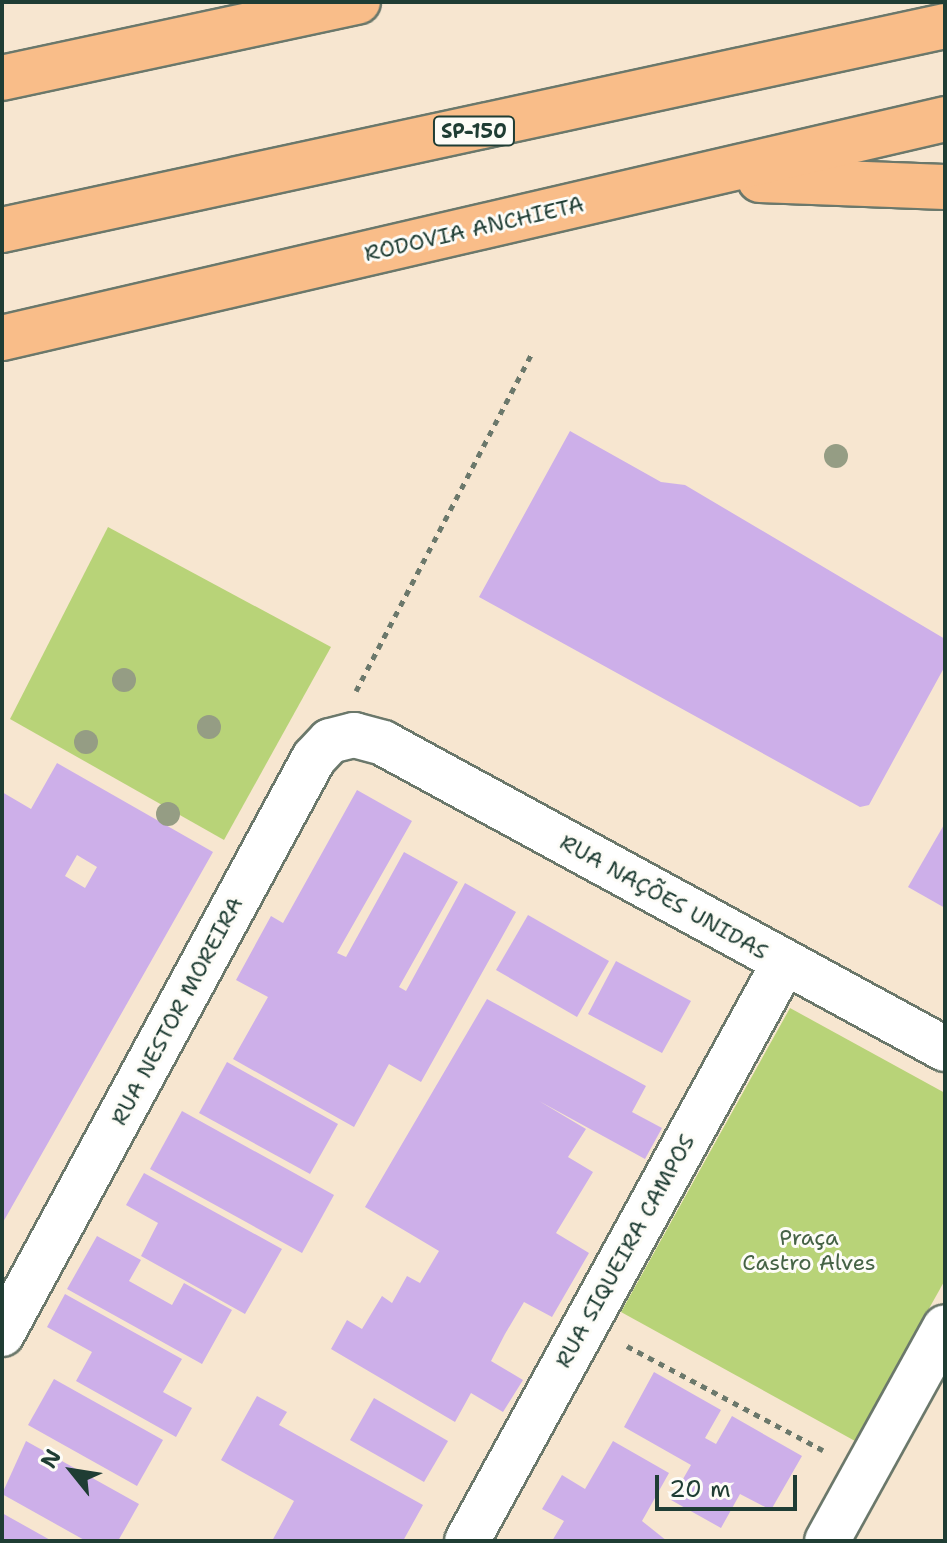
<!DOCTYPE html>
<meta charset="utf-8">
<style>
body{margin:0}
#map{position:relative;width:947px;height:1543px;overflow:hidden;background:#f7e6d0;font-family:"Shantell Sans",sans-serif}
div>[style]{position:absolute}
.green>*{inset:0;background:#b8d378}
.building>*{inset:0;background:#cdafe9}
.path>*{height:5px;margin-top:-2.5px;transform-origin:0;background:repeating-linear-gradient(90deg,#6b786b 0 6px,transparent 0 12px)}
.roads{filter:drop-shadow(2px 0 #6b786b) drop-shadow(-2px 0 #6b786b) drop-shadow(0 2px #6b786b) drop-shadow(0 -2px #6b786b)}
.minor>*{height:44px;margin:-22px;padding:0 22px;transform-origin:22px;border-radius:22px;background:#fff}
.highway>*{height:44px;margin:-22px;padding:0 22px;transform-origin:22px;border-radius:22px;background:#f9bd89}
.trees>*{width:24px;height:24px;margin:-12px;border-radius:50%;background:#959d84}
span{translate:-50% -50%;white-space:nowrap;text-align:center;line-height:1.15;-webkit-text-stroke:6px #fdfcf7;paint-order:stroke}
.shield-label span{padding:2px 6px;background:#fdfcf7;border:2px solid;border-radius:6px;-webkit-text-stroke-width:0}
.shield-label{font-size:20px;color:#1f3d34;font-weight:700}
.street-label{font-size:22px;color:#1f3d34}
.park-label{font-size:22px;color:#456245}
.frame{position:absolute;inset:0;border:4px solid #1f3d34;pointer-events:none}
.north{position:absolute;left:32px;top:1431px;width:80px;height:80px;-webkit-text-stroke:6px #fdfcf7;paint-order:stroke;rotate:300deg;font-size:22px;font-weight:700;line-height:32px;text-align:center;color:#1f3d34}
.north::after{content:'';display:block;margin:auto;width:28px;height:36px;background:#1f3d34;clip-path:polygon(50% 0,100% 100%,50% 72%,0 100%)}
.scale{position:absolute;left:655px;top:1475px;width:142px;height:36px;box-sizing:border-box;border:4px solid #1f3d34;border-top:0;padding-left:10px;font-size:24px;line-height:28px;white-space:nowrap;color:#1f3d34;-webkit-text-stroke:6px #fdfcf7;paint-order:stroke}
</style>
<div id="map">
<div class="green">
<i style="clip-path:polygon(108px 527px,331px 647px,224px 840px,10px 719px)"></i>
<i style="clip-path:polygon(790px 1008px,945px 1093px,945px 1280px,855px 1441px,621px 1312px)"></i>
</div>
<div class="building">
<i style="clip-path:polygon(570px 431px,661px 482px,685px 485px,945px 639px,945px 666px,869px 805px,860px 807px,479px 597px)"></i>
<i style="clip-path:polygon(evenodd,57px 763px,213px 852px,2px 1224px,2px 792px,31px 809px,57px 763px,77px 855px,97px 867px,85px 888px,65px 876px,77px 855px)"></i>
<i style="clip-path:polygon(357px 790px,412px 821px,337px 953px,346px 957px,404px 852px,458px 882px,399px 987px,406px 991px,465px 883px,516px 912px,421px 1082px,389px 1064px,354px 1127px,233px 1059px,268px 997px,236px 980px,271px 916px,283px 923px)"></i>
<i style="clip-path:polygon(945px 823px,945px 908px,908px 887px)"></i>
<i style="clip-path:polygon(528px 915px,609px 961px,577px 1017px,496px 970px)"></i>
<i style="clip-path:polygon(616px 961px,691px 1001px,662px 1053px,588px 1014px)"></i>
<i style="clip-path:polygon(487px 999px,646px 1086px,632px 1112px,662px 1128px,645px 1159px,539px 1101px,586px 1129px,568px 1157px,593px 1172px,556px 1233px,589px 1253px,552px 1317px,524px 1302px,505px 1334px,491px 1361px,523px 1380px,503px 1412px,471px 1393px,455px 1422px,331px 1349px,347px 1320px,362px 1329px,382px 1296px,392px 1303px,407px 1276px,420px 1283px,439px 1251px,365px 1207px)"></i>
<i style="clip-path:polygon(227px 1062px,338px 1124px,310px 1174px,199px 1113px)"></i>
<i style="clip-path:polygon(182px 1111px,334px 1195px,302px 1253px,150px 1169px)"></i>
<i style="clip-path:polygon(144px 1173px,282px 1249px,245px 1314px,141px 1256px,158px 1223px,126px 1205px)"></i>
<i style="clip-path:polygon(97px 1236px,141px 1260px,129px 1281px,172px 1305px,184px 1283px,232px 1310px,202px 1364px,67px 1289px)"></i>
<i style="clip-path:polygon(65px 1294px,182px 1359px,163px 1392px,192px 1408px,176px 1437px,76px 1381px,92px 1352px,47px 1327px)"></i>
<i style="clip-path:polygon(654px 1372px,721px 1410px,705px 1438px,716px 1444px,732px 1416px,802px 1456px,771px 1510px,740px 1494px,721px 1528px,671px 1500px,691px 1465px,624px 1427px)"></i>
<i style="clip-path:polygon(54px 1379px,163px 1440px,137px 1486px,28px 1425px)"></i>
<i style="clip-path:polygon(257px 1396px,287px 1412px,279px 1425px,423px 1505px,403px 1541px,272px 1541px,294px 1501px,221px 1460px)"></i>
<i style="clip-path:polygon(374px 1398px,448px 1441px,424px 1482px,350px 1440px)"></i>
<i style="clip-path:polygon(26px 1441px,139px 1504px,118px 1541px,86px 1541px,2px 1494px)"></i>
<i style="clip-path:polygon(613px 1441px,669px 1473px,642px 1521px,667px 1541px,552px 1541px,564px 1521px,542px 1509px,562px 1475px,585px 1489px)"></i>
<i style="clip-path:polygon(2px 1513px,52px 1541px,2px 1541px)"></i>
</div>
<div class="path">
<i style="left:356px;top:691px;width:381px;rotate:-62.5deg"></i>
<i style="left:627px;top:1346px;width:222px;rotate:28deg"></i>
</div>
<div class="roads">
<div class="minor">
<i style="left:2px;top:1334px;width:655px;rotate:-61.56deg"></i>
<i style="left:314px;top:758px;width:23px;rotate:-47deg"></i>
<i style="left:330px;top:741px;width:25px;rotate:-14deg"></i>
<i style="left:354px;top:735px;width:30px;rotate:15deg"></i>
<i style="left:383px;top:743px;width:640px;rotate:28.57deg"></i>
<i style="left:467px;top:1541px;width:659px;rotate:-61.26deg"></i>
<i style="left:827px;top:1541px;width:244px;rotate:-61.1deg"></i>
</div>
<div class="highway">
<i style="left:2px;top:78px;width:364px;rotate:-12.1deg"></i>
<i style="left:760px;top:180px;width:185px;rotate:2.2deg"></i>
<i style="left:2px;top:230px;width:965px;rotate:-12.21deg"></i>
<i style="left:2px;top:338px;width:968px;rotate:-13.07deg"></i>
</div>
</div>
<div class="trees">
<i style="left:836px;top:456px"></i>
<i style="left:124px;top:680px"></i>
<i style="left:209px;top:727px"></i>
<i style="left:86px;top:742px"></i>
<i style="left:168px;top:814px"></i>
</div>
<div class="shield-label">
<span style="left:474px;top:131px">SP-150</span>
</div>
<div class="street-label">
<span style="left:474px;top:229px;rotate:-13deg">RODOVIA ANCHIETA</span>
<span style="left:664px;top:897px;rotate:29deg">RUA NAÇÕES UNIDAS</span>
<span style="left:177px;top:1011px;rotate:-62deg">RUA NESTOR MOREIRA</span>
<span style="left:625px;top:1251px;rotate:-61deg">RUA SIQUEIRA CAMPOS</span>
</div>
<div class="park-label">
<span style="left:809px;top:1250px">Praça<br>Castro Alves</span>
</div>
<div class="frame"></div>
<div class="north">N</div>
<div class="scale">20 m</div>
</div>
